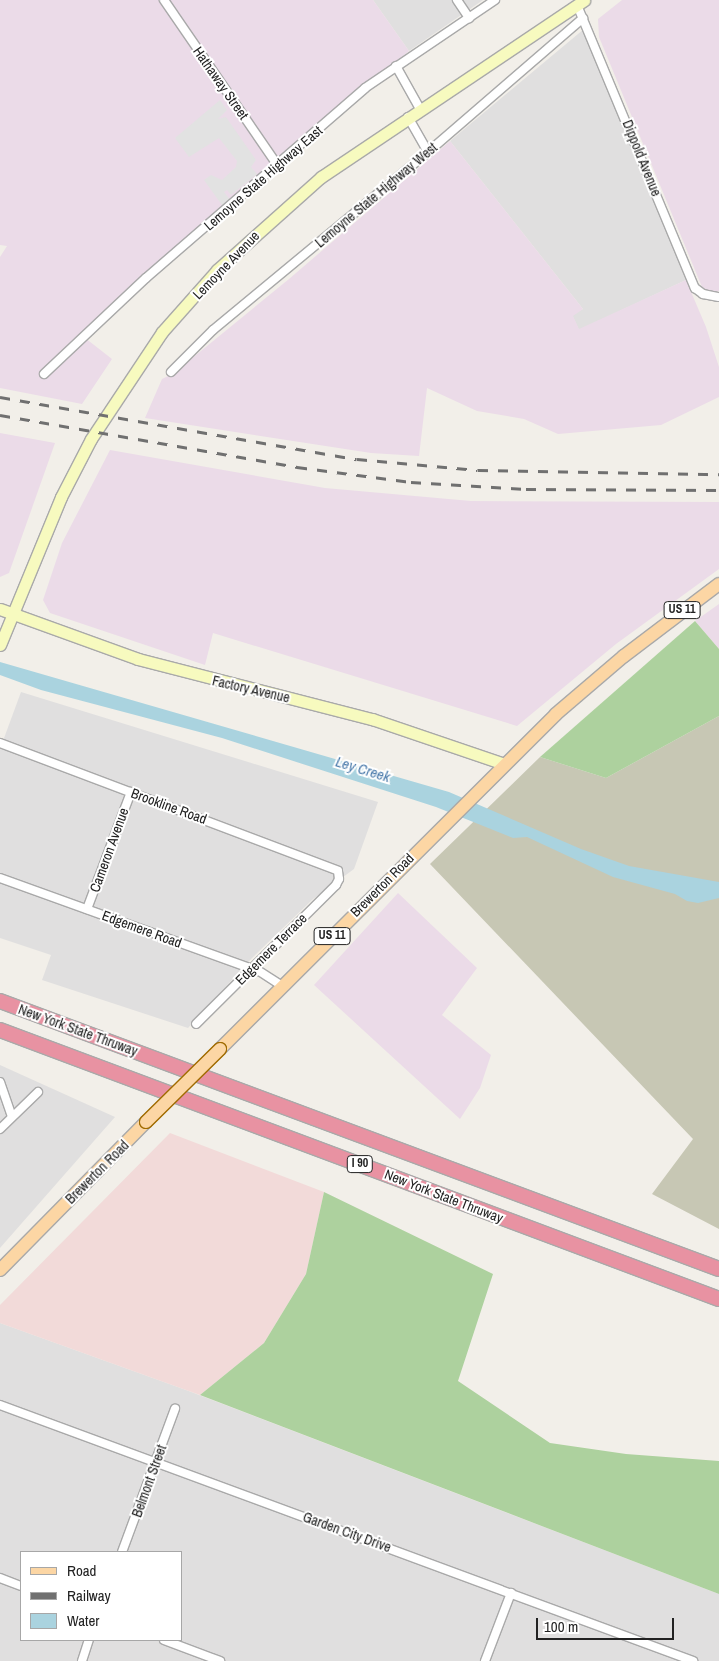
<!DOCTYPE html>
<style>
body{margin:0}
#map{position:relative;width:719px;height:1661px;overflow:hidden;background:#f2efe9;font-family:"Archivo Narrow",sans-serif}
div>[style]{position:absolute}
.residential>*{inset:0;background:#e0dfdf}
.commercial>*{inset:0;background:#f2dad9}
.industrial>*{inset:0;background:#ebdbe8}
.construction>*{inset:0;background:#c7c7b4}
.forest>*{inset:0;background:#add19e}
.parking>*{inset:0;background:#e2e2e2}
.water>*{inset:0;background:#aad3df}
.roads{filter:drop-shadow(1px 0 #a9a9a9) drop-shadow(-1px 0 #a9a9a9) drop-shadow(0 1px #a9a9a9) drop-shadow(0 -1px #a9a9a9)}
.street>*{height:8px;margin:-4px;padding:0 4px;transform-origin:4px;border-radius:4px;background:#fff}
.secondary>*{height:11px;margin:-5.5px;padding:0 5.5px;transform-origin:5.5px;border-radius:5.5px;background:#f7fabf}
.primary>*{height:12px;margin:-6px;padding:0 6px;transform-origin:6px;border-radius:6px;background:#fcd6a4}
.highway>*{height:14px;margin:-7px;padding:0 7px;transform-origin:7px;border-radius:7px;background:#e892a2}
.rail>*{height:2.5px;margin-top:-1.25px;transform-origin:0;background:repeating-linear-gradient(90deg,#707070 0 10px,transparent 0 20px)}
.bridges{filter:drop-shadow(1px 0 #a06b00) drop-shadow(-1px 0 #a06b00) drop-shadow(0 1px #a06b00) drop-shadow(0 -1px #a06b00)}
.primary-bridge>*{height:12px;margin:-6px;padding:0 6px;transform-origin:6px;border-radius:6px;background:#fcd6a4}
span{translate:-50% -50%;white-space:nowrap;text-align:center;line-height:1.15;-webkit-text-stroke:4px #fff;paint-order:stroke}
.shield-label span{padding:1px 4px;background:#fff;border:1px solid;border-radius:4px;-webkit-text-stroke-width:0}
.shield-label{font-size:12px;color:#222;font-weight:700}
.street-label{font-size:14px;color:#222}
.water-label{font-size:15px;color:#4a7aab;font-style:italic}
.legend{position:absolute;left:20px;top:1551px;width:162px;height:90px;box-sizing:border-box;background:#fff;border:1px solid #a7a7a7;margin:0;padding:6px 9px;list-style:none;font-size:15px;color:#222}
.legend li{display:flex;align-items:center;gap:10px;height:25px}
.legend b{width:25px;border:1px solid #a7a7a7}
.scale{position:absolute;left:536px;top:1618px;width:138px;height:22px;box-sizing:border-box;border:2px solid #222;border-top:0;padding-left:6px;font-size:15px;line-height:18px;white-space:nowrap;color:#222;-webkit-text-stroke:4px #fff;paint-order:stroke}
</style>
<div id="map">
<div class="residential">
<i style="clip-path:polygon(373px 0,483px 0,409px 51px)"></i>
<i style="clip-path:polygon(584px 29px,686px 280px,579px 330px,572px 315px,583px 309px,450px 141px)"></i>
<i style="clip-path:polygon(21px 692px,378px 802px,354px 869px,313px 899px,252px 958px,188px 1028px,42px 980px,51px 955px,0 938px,0 749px)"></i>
<i style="clip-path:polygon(0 1065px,115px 1117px,0 1248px)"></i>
<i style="clip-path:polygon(evenodd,0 1323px,186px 1390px,719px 1594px,719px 1661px,0 1661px,0 1323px,21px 1552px,181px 1552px,181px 1640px,21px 1640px,21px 1552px)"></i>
</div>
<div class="commercial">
<i style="clip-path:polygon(170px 1133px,324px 1192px,306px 1274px,264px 1343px,200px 1395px,0 1323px,0 1305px)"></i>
</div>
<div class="industrial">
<i style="clip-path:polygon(0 0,373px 0,409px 51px,80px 334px,112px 359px,82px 404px,0 388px,0 257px,7px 246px,0 245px)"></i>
<i style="clip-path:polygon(622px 0,719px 0,719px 291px,712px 293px,702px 287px,599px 37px,598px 19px)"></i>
<i style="clip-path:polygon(450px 141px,583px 309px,573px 316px,579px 329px,686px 280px,706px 327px,719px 367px,719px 397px,661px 425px,558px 434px,524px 419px,477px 411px,427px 388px,419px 456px,371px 453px,145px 418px,162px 379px,174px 373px,289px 279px)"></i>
<i style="clip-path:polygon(0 433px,55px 443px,9px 573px,0 577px)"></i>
<i style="clip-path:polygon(110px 450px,325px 488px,471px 501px,719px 502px,719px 569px,616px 644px,517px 726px,213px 633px,205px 665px,50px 613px,43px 600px,62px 543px)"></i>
<i style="clip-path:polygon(719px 604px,719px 649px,695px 621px)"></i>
<i style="clip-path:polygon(398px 893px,477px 968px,442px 1015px,491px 1055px,480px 1088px,460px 1119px,314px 985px)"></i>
</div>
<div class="construction">
<i style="clip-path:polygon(719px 716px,719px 1229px,652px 1194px,693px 1139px,430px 864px,540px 757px,606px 778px)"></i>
</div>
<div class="forest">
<i style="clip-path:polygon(695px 621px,719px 649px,719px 716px,606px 778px,540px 757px)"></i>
<i style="clip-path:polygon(324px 1192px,493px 1274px,458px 1381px,550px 1443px,626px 1454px,719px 1461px,719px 1594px,200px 1395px,264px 1343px,306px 1274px)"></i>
</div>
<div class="parking">
<i style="clip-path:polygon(220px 100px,227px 110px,218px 119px,226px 117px,256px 160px,251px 167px,257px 174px,231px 195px,227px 190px,224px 192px,231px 201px,224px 208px,204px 180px,211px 175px,222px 180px,236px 167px,237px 161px,219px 138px,189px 157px,175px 138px)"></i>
</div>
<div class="water">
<i style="clip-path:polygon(0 662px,449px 792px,581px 849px,629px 866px,719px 882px,719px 898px,698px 903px,687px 901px,675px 894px,613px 877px,527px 837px,513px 838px,436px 807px,222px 738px,41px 690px,0 675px)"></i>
</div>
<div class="roads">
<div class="street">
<i style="left:164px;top:0;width:201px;rotate:55.5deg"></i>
<i style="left:457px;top:0;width:22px;rotate:56deg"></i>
<i style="left:577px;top:5px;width:307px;rotate:67.4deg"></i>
<i style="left:695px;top:288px;width:10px;rotate:37deg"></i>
<i style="left:703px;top:294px;width:16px;rotate:11deg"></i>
<i style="left:396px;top:66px;width:49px;rotate:60.8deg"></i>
<i style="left:408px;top:117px;width:40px;rotate:60.3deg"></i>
<i style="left:171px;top:372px;width:59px;rotate:-45deg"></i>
<i style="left:213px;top:330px;width:279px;rotate:-39.6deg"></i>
<i style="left:428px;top:152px;width:205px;rotate:-40.8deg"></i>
<i style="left:44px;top:374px;width:140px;rotate:-43.3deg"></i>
<i style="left:146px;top:278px;width:290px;rotate:-40.9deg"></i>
<i style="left:365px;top:88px;width:157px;rotate:-34.1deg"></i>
<i style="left:0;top:743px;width:361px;rotate:20.7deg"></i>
<i style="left:338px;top:871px;width:8px;rotate:83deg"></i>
<i style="left:339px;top:879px;width:7px;rotate:117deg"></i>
<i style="left:336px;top:885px;width:197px;rotate:135.2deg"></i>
<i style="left:0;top:878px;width:275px;rotate:19.8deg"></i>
<i style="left:259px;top:971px;width:27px;rotate:33deg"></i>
<i style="left:87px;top:909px;width:125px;rotate:-69.4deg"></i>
<i style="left:0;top:1082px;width:36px;rotate:71deg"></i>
<i style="left:0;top:1129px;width:53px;rotate:-44.2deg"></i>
<i style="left:0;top:1405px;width:739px;rotate:20.27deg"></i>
<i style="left:122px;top:1552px;width:153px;rotate:-69.7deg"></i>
<i style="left:0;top:1578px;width:22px;rotate:21deg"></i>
<i style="left:164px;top:1640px;width:60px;rotate:20.6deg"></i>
<i style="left:82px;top:1661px;width:22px;rotate:-72deg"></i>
<i style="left:485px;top:1661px;width:73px;rotate:-69.1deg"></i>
</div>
<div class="secondary">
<i style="left:0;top:609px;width:147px;rotate:19.9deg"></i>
<i style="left:138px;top:659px;width:242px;rotate:14.4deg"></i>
<i style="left:372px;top:719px;width:139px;rotate:18.8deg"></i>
<i style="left:0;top:645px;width:160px;rotate:-67.6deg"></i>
<i style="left:61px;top:497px;width:65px;rotate:-62.7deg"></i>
<i style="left:91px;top:439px;width:128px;rotate:-56.4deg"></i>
<i style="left:162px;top:332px;width:83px;rotate:-48.4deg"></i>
<i style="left:217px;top:270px;width:140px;rotate:-41.8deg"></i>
<i style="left:321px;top:177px;width:317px;rotate:-33.9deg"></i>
</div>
<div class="primary">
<i style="left:220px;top:1049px;width:474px;rotate:-44.9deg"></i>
<i style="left:556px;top:714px;width:89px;rotate:-40.5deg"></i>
<i style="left:624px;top:656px;width:119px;rotate:-37.2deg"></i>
<i style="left:0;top:1270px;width:208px;rotate:-45.4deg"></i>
</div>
<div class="highway">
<i style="left:0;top:1001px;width:767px;rotate:20.44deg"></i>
<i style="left:0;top:1030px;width:768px;rotate:20.51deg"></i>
</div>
</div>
<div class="rail">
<i style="left:0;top:397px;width:362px;rotate:9.9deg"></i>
<i style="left:357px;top:459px;width:121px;rotate:5.2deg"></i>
<i style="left:478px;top:470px;width:241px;rotate:1deg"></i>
<i style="left:0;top:415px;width:302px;rotate:9.9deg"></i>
<i style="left:297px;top:467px;width:115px;rotate:7.5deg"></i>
<i style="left:411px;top:482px;width:115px;rotate:3.5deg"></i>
<i style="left:526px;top:489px;width:193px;rotate:0.3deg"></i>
</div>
<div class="bridges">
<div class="primary-bridge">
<i style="left:146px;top:1122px;width:104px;rotate:-44.6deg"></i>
</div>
</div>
<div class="shield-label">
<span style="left:682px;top:610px">US 11</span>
<span style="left:332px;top:936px">US 11</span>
<span style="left:360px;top:1164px">I 90</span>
</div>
<div class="street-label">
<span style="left:221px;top:83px;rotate:55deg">Hathaway Street</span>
<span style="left:642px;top:158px;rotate:68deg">Dippold Avenue</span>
<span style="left:263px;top:178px;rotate:-41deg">Lemoyne State Highway East</span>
<span style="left:376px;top:195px;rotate:-40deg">Lemoyne State Highway West</span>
<span style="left:226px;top:265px;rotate:-46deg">Lemoyne Avenue</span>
<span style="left:251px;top:689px;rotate:13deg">Factory Avenue</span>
<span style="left:169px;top:806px;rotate:20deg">Brookline Road</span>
<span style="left:109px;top:850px;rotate:-70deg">Cameron Avenue</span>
<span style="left:382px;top:885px;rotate:-45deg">Brewerton Road</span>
<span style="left:142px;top:929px;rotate:20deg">Edgemere Road</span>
<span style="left:271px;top:949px;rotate:-45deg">Edgemere Terrace</span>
<span style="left:78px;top:1030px;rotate:20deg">New York State Thruway</span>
<span style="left:97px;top:1172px;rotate:-45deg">Brewerton Road</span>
<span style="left:444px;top:1196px;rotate:21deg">New York State Thruway</span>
<span style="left:149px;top:1481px;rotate:-70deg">Belmont Street</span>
<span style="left:347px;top:1532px;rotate:20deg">Garden City Drive</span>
</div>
<div class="water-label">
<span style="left:363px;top:769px;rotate:17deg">Ley Creek</span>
</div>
<ul class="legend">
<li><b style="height:6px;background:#fcd6a4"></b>Road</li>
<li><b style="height:6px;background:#707070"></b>Railway</li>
<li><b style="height:14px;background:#aad3df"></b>Water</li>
</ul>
<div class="scale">100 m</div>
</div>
